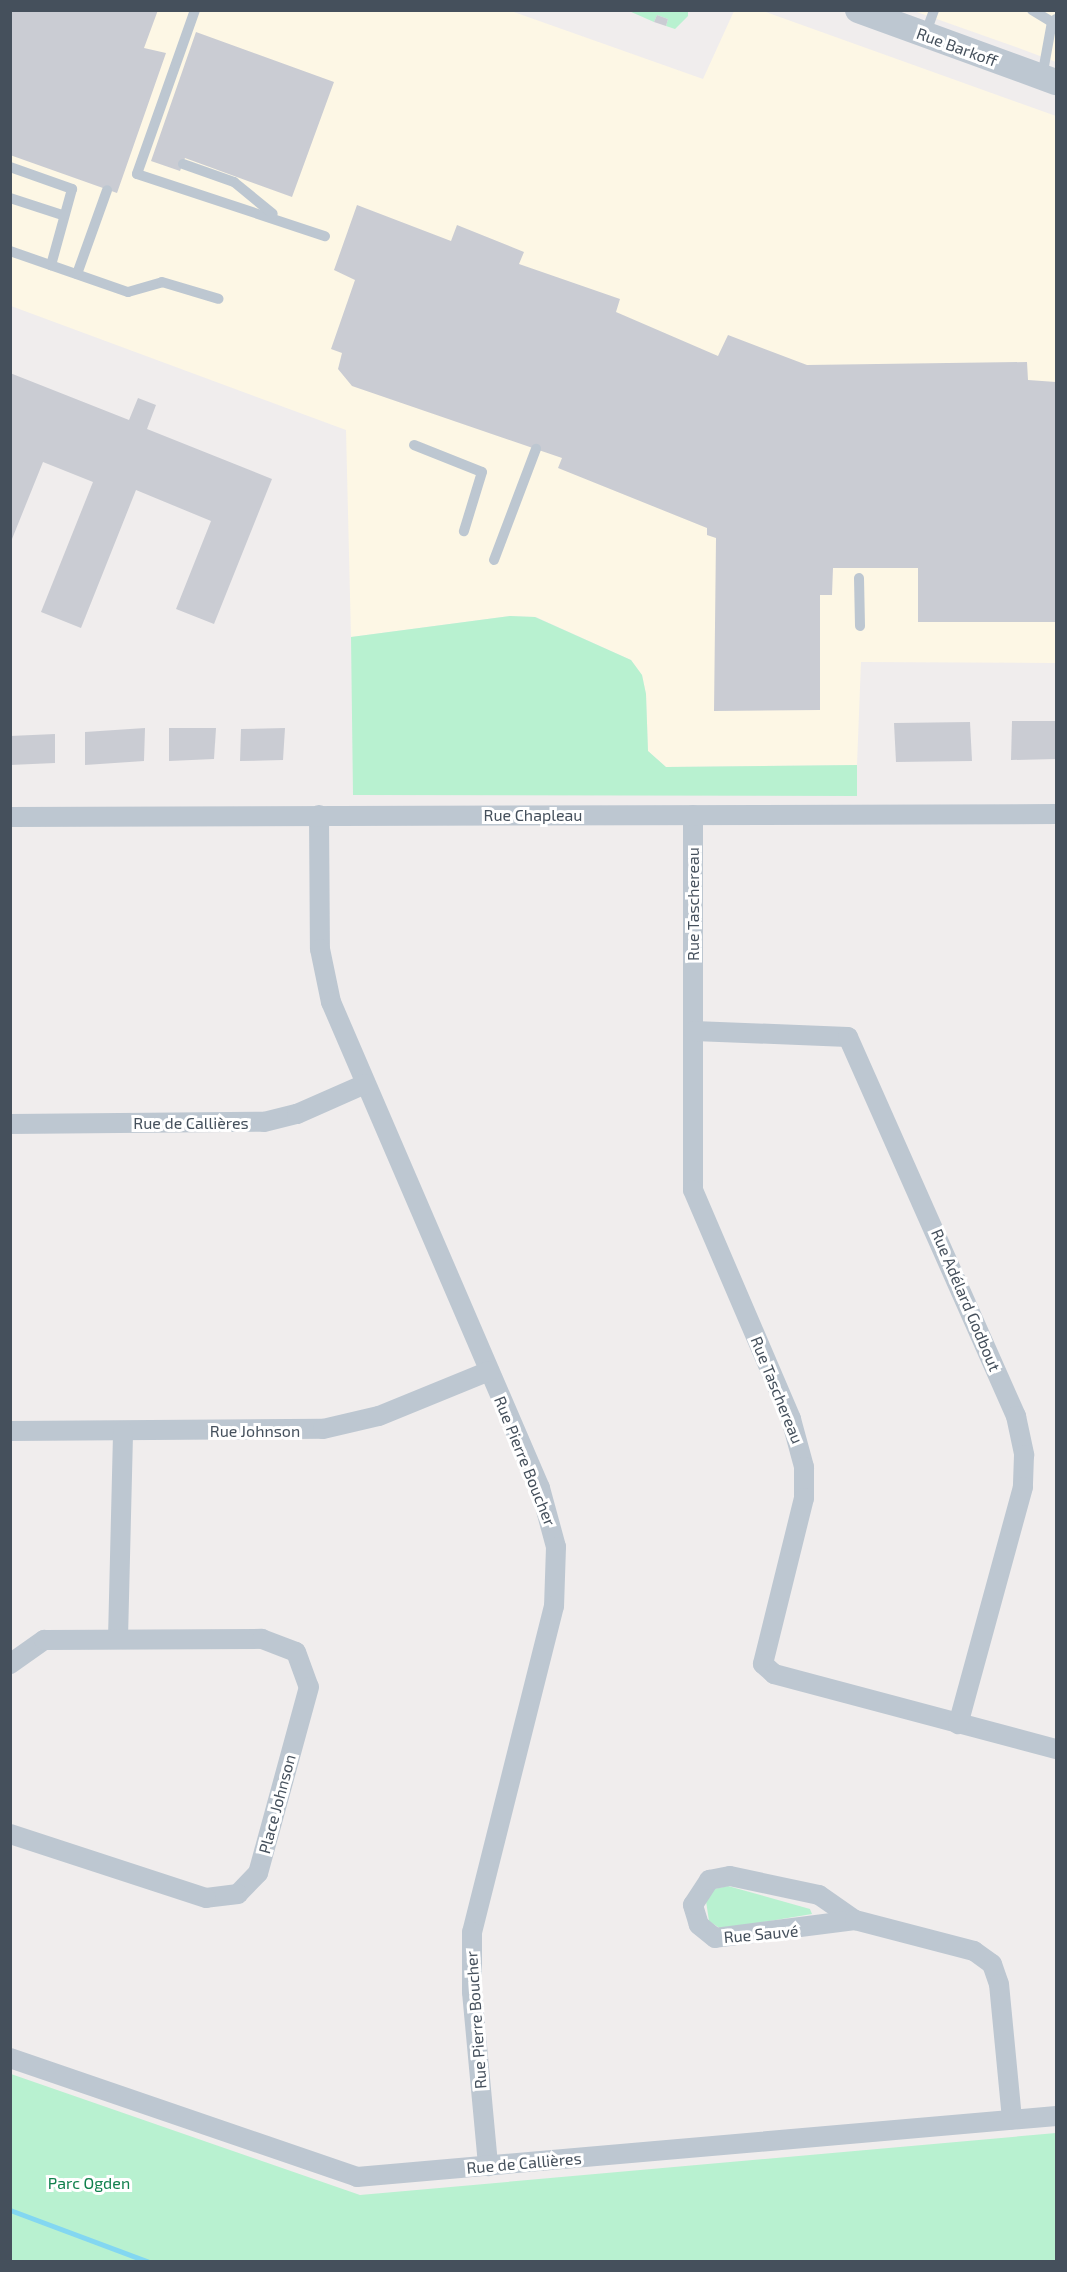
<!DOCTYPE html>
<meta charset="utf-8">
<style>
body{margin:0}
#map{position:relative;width:1067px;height:2272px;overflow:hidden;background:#f0eded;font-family:"Exo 2",sans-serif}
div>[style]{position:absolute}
.commercial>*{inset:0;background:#fdf7e5}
.green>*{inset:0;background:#b8f1d0}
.stream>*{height:5px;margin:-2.5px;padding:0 2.5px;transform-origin:2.5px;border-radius:2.5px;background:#83d7f1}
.building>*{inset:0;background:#caccd3}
.service>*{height:10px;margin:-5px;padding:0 5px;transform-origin:5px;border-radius:5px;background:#bdc7d1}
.minor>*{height:20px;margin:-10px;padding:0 10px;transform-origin:10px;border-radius:10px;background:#bdc7d1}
.tertiary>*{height:26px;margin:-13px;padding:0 13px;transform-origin:13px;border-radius:13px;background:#bdc7d1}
span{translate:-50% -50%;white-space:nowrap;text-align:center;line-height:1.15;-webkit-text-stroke:6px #fff;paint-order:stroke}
.street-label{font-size:16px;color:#45505c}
.park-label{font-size:16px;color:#11814d}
.frame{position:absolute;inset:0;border:12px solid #45505c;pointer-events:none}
</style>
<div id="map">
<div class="commercial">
<i style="clip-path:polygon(10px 11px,511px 11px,703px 79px,734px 11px,763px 11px,1056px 116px,1056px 663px,861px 662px,857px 765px,666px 767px,648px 751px,646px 694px,642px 675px,631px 660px,536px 617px,510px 616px,351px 637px,346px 430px,11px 306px)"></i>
<i style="clip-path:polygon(914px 11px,1056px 11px,1056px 62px,1013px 46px)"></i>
</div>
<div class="green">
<i style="clip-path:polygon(629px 11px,688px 11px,688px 16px,675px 29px,666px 26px,668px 19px,657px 15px,654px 22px)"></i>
<i style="clip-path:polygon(510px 616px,535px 617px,631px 660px,642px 675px,646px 694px,648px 751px,666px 767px,857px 765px,857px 796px,353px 795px,351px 637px)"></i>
<i style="clip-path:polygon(728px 1886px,810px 1909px,812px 1914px,721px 1929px,709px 1921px,706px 1901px,714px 1889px)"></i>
<i style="clip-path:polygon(11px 2074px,360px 2195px,1056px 2133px,1056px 2261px,11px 2261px)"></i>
</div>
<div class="stream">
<i style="left:10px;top:2210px;width:148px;rotate:20.5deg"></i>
</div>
<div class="building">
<i style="clip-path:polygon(10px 10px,158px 10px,144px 48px,166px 53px,117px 193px,10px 155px)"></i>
<i style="clip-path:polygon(657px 15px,668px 19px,666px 26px,654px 22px)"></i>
<i style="clip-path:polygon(196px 32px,334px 82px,292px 197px,185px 158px,180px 171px,151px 161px)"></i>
<i style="clip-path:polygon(357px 205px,451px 241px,457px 225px,524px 252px,519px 264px,620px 299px,616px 312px,718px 356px,728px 335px,807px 365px,1027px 362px,1028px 380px,1056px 382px,1056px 622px,918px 622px,918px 568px,833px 568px,832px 595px,820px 595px,820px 710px,714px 711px,716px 538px,707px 535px,707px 528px,558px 468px,562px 458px,352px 386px,338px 369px,342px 353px,331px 349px,355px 280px,334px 270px)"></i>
<i style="clip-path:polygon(10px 373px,129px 420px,138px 398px,156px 405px,147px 429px,272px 479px,214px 624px,176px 609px,211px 521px,136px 490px,81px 628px,41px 612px,93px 482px,43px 462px,10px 544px)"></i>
<i style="clip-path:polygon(1012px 721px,1056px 721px,1056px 759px,1011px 760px)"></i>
<i style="clip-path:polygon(970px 722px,972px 761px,896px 762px,894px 723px)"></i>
<i style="clip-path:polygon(145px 728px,144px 761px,85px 765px,85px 732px)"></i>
<i style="clip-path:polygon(169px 728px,216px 728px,214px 759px,169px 761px)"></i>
<i style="clip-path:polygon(285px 728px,283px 760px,240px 761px,241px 729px)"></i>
<i style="clip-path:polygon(55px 734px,55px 763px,10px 765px,10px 736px)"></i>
</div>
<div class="service">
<i style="left:195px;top:10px;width:174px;rotate:109.5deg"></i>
<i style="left:137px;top:174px;width:198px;rotate:18.3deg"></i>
<i style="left:1032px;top:10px;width:23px;rotate:31deg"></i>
<i style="left:1052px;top:22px;width:5px;rotate:-37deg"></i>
<i style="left:925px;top:35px;width:27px;rotate:-70deg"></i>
<i style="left:1042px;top:77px;width:56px;rotate:-79.7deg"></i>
<i style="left:1052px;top:22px;width:4px;rotate:14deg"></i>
<i style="left:183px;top:164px;width:54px;rotate:19.4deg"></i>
<i style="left:234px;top:182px;width:50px;rotate:39.4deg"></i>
<i style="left:10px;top:167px;width:66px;rotate:19.5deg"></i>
<i style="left:72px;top:189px;width:79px;rotate:105.4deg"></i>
<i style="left:10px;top:198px;width:55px;rotate:18.1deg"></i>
<i style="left:10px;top:251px;width:125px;rotate:19.2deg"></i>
<i style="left:128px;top:292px;width:35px;rotate:-16deg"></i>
<i style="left:162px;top:282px;width:59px;rotate:16.6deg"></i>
<i style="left:77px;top:274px;width:89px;rotate:-70.3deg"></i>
<i style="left:414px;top:445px;width:73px;rotate:21.7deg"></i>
<i style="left:482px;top:472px;width:62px;rotate:107deg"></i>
<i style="left:494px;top:560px;width:119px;rotate:-69.3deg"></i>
<i style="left:859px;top:578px;width:48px;rotate:88.8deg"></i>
</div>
<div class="minor">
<i style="left:319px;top:815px;width:134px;rotate:89.6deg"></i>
<i style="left:320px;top:949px;width:54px;rotate:78.3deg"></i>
<i style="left:331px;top:1002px;width:529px;rotate:66.73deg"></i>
<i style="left:540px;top:1488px;width:61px;rotate:74.8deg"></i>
<i style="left:556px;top:1547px;width:59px;rotate:91.9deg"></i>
<i style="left:554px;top:1606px;width:336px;rotate:104.1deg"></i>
<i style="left:472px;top:1932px;width:60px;rotate:90deg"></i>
<i style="left:472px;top:1992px;width:175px;rotate:84.7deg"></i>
<i style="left:693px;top:815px;width:375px;rotate:90deg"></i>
<i style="left:693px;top:1190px;width:249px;rotate:66.8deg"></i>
<i style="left:791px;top:1419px;width:50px;rotate:74.8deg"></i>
<i style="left:804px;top:1467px;width:31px;rotate:90deg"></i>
<i style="left:804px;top:1498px;width:171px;rotate:103.9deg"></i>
<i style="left:763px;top:1664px;width:15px;rotate:42deg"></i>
<i style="left:774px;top:1674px;width:292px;rotate:14.9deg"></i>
<i style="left:10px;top:817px;width:1046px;rotate:-0.16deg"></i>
<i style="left:694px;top:1031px;width:154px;rotate:2.2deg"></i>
<i style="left:848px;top:1037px;width:415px;rotate:66.1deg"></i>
<i style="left:1016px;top:1416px;width:40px;rotate:78deg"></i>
<i style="left:1024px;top:1455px;width:32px;rotate:92deg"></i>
<i style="left:1023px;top:1487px;width:246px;rotate:105.3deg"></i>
<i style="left:10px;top:1124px;width:254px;rotate:-0.5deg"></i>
<i style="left:264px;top:1122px;width:34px;rotate:-14deg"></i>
<i style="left:297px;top:1114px;width:74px;rotate:-23.8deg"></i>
<i style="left:10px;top:1431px;width:313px;rotate:-0.4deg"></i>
<i style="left:323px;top:1429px;width:57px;rotate:-13.1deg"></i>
<i style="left:379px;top:1416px;width:119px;rotate:-22.2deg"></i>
<i style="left:118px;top:1639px;width:208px;rotate:-88.6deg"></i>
<i style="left:10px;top:1664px;width:42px;rotate:-35.2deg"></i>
<i style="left:44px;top:1640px;width:218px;rotate:-0.3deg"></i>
<i style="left:262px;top:1639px;width:36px;rotate:21deg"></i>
<i style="left:296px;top:1652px;width:37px;rotate:70deg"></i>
<i style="left:309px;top:1687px;width:193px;rotate:105.3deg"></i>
<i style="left:258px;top:1873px;width:29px;rotate:134deg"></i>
<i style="left:238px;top:1894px;width:32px;rotate:173deg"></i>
<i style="left:206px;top:1898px;width:206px;rotate:-161.9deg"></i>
<i style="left:730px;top:1876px;width:91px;rotate:12.1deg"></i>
<i style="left:819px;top:1895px;width:44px;rotate:34.8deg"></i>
<i style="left:855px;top:1920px;width:141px;rotate:172.7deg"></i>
<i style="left:715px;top:1938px;width:21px;rotate:-141deg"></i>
<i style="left:699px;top:1925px;width:21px;rotate:-107deg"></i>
<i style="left:693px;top:1905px;width:30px;rotate:-57deg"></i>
<i style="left:709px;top:1880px;width:21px;rotate:-11deg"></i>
<i style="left:855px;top:1920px;width:123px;rotate:14.6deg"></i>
<i style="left:974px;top:1951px;width:22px;rotate:36deg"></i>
<i style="left:992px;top:1964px;width:21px;rotate:71deg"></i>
<i style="left:999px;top:1984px;width:136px;rotate:84.5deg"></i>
<i style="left:10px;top:2058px;width:367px;rotate:18.9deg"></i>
<i style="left:357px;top:2177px;width:702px;rotate:-4.99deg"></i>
</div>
<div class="tertiary">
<i style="left:858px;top:10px;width:211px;rotate:20deg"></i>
</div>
<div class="street-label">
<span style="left:957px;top:47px;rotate:20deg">Rue Barkoff</span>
<span style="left:533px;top:815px">Rue Chapleau</span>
<span style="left:693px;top:904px;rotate:-90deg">Rue Taschereau</span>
<span style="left:191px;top:1123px">Rue de Callières</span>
<span style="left:966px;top:1300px;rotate:67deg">Rue Adélard Godbout</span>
<span style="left:777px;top:1390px;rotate:68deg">Rue Taschereau</span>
<span style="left:255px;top:1431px">Rue Johnson</span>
<span style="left:525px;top:1461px;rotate:68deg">Rue Pierre Boucher</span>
<span style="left:277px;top:1804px;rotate:-75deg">Place Johnson</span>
<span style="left:761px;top:1934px;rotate:-5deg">Rue Sauvé</span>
<span style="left:476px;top:2020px;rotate:-94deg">Rue Pierre Boucher</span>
<span style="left:524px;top:2163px;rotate:-5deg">Rue de Callières</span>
</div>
<div class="park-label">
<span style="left:89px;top:2183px">Parc Ogden</span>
</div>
<div class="frame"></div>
</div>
